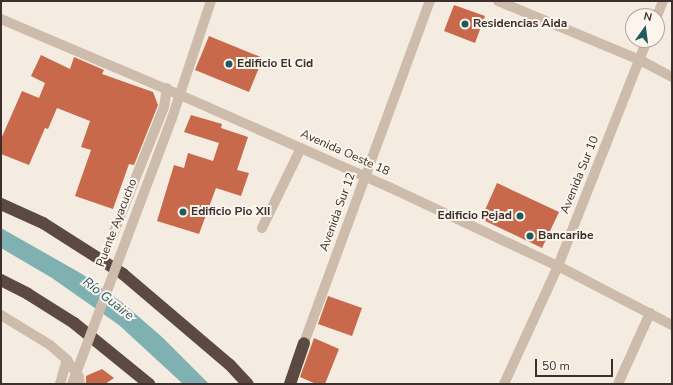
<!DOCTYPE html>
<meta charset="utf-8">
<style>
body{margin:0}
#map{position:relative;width:673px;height:385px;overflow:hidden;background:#f4ebe1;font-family:"Nunito Sans",sans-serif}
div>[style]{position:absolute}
.water>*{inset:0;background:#7fb0b2}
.building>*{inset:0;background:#c8694b}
.minor>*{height:10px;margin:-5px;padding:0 5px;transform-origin:5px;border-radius:5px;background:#cdbbac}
.tertiary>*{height:10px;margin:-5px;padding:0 5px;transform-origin:5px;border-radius:5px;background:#cdbbac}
.motorway>*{height:12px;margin:-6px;padding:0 6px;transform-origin:6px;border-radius:6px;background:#5c4a42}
.tertiary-bridge>*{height:10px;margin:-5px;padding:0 5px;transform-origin:5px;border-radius:5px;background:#cdbbac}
.dots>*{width:11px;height:11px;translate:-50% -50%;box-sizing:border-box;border:2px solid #fbf5ee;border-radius:50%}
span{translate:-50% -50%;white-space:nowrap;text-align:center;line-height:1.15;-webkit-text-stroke:4px #fbf5ee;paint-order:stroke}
.poi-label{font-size:12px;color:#3b302b;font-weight:700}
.left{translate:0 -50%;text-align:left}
.right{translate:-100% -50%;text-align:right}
.street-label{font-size:12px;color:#3b302b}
.water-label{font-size:13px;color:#1f5a5e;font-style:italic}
.frame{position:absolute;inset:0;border:2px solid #3b302b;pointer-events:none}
.north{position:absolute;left:625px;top:8px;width:40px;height:40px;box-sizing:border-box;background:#fbf5ee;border:1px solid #aea6a0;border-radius:50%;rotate:14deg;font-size:11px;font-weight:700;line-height:16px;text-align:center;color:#3b302b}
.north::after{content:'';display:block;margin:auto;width:14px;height:18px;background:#1f5a5e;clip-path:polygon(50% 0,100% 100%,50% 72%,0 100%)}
.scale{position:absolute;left:535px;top:359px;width:78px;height:18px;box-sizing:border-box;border:2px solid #3b302b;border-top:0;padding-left:5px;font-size:12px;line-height:14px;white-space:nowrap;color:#3b302b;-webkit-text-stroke:3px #fbf5ee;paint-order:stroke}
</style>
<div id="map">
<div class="water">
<i style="clip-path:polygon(1px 228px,82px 274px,124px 304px,162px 337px,209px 384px,183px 384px,119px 325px,52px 278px,1px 248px)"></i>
</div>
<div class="building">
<i style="clip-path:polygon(454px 5px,485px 16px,475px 43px,444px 31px)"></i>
<i style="clip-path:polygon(209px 36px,263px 58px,249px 92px,195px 70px)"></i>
<i style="clip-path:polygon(41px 55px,70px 69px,74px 57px,104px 70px,102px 74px,153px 92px,158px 105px,134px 165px,129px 164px,113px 209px,75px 196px,91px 150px,81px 147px,90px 121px,57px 108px,48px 129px,45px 128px,29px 165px,1px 154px,1px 139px,22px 91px,39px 98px,45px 83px,31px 76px)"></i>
<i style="clip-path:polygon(191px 115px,222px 124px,221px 128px,248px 137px,237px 170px,249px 173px,241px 196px,216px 188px,199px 234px,157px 221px,174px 165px,184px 168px,188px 153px,213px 161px,219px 143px,184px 132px)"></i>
<i style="clip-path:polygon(497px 183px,559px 212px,542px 248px,481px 219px)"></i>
<i style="clip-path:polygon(328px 296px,362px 308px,352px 336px,318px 324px)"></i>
<i style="clip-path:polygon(314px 338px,339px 349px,325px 384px,316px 384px,300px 377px)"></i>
<i style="clip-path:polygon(102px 369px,114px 378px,105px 384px,86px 384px,86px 376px)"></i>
</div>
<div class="minor">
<i style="left:498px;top:1px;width:154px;rotate:22.6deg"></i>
<i style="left:640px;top:60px;width:36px;rotate:28deg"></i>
<i style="left:657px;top:16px;width:16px;rotate:-68deg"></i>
<i style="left:178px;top:94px;width:231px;rotate:23.8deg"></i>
<i style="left:389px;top:187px;width:187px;rotate:25.1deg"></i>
<i style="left:558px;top:266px;width:128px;rotate:27.4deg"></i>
<i style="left:262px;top:228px;width:89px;rotate:-64deg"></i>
<i style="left:114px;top:232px;width:135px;rotate:-68.2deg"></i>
<i style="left:164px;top:107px;width:19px;rotate:-81deg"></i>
<i style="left:1px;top:315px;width:57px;rotate:31.5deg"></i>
<i style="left:50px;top:345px;width:23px;rotate:41deg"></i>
<i style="left:67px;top:360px;width:21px;rotate:55deg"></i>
<i style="left:79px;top:377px;width:7px;rotate:82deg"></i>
<i style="left:304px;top:343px;width:364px;rotate:-69.8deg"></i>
<i style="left:60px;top:384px;width:25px;rotate:-74deg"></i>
<i style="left:504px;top:384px;width:130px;rotate:-65.4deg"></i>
<i style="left:558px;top:266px;width:243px;rotate:-68.5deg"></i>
<i style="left:618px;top:384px;width:78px;rotate:-65.7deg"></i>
</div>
<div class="tertiary">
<i style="left:1px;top:19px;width:192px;rotate:23deg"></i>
<i style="left:172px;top:118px;width:123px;rotate:-71.6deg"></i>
</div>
<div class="motorway">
<i style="left:1px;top:204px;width:46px;rotate:24.3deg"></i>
<i style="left:43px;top:223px;width:95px;rotate:32.5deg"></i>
<i style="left:123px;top:274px;width:140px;rotate:40.4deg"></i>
<i style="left:230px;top:365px;width:26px;rotate:47deg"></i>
<i style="left:1px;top:280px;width:30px;rotate:27deg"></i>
<i style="left:28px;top:294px;width:54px;rotate:32.2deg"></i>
<i style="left:74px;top:323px;width:97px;rotate:39.1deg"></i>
<i style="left:290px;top:384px;width:43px;rotate:-71.1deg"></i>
</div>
<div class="tertiary-bridge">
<i style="left:72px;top:384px;width:284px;rotate:-69.4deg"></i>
</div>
<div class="dots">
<i style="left:465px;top:24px;background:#1f5a5e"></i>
<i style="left:229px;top:64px;background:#1f5a5e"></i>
<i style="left:183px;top:212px;background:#1f5a5e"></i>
<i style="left:520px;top:216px;background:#1f5a5e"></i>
<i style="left:530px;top:236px;background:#1f5a5e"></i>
</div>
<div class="poi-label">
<span class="left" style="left:473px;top:24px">Residencias Aida</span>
<span class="left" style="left:237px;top:64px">Edificio El Cid</span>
<span class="left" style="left:191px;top:212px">Edificio Pio XII</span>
<span class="right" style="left:512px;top:216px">Edificio Pejad</span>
<span class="left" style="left:538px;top:236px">Bancaribe</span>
</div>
<div class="street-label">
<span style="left:345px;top:153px;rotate:24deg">Avenida Oeste 18</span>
<span style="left:580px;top:175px;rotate:-68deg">Avenida Sur 10</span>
<span style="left:338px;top:212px;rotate:-70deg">Avenida Sur 12</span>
<span style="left:117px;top:223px;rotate:-69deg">Puente Ayacucho</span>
</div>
<div class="water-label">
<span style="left:108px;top:299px;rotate:38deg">Río Guaire</span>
</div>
<div class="frame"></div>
<div class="north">N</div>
<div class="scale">50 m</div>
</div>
